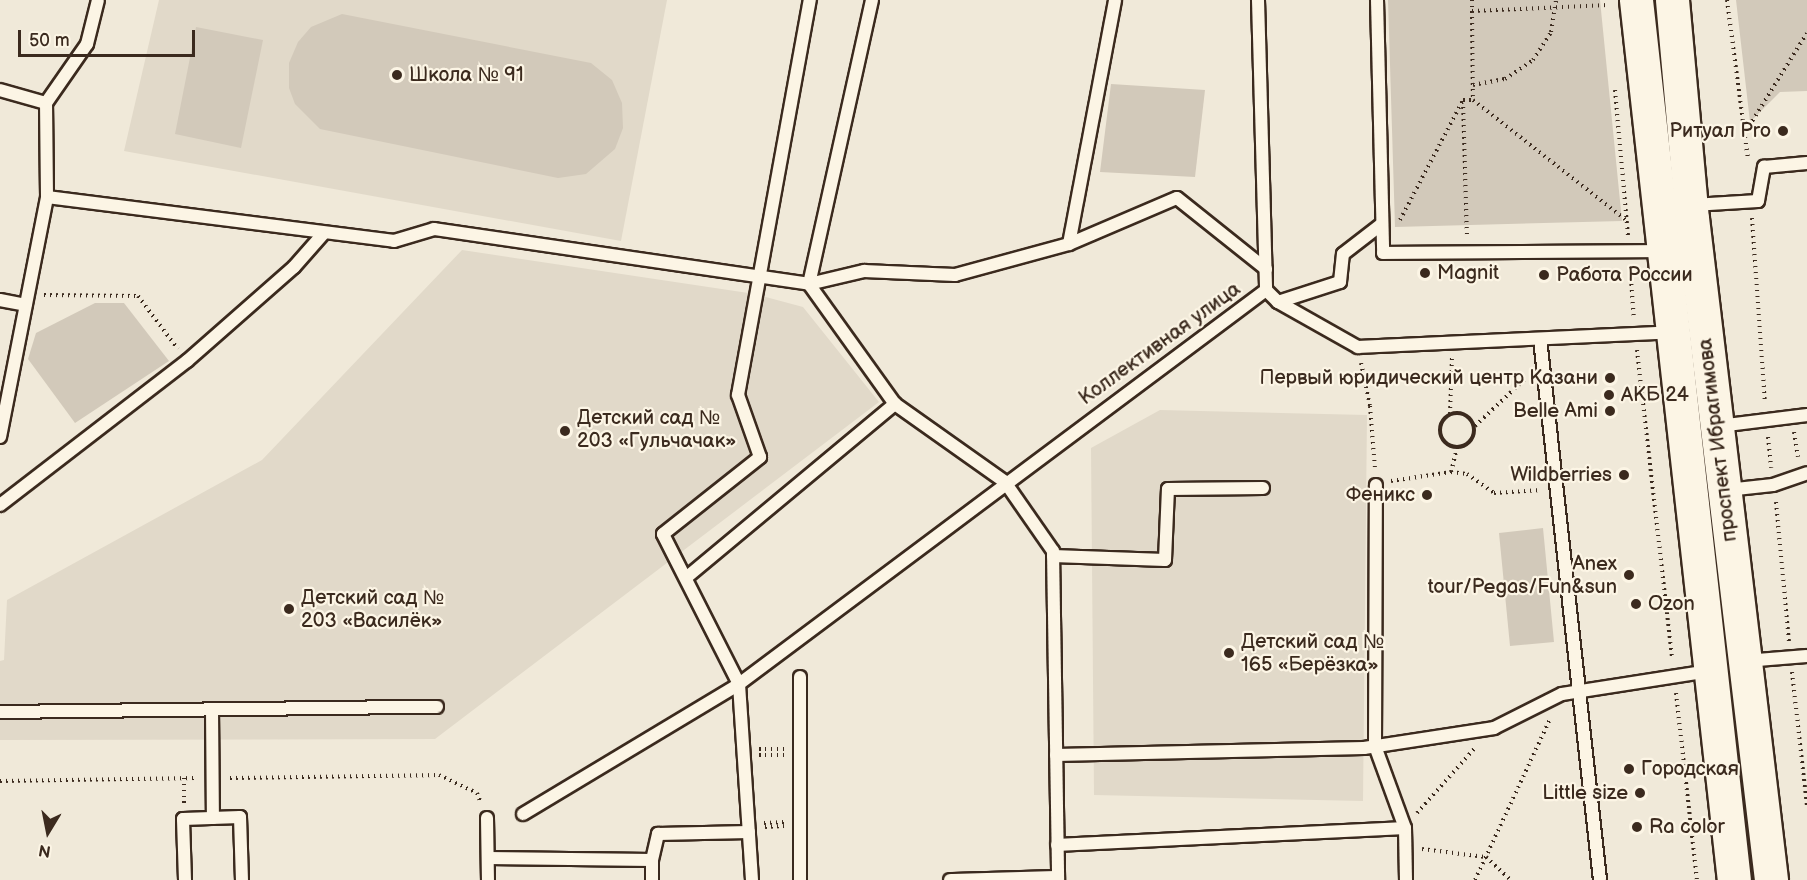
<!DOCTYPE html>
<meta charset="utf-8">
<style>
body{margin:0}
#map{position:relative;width:1807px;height:880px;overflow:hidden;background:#f0e9d9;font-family:"Balsamiq Sans",sans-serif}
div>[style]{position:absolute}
.built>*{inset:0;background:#e1d9c9}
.green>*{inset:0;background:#d2c9ba}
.path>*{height:4px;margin-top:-2px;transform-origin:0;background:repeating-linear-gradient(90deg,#3b2a1e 0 1.5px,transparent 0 6px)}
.path>.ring{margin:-2px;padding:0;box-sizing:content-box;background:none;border:4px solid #3b2a1e;border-radius:50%}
.roads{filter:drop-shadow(2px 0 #3b2a1e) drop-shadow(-2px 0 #3b2a1e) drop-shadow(0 2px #3b2a1e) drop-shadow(0 -2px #3b2a1e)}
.service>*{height:12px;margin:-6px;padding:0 6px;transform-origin:6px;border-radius:6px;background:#fcf5e5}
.primary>*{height:33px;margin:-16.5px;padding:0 16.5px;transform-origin:16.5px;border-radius:16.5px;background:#fcf5e5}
.dots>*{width:16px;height:16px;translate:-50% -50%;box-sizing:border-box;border:3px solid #fcf5e5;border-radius:50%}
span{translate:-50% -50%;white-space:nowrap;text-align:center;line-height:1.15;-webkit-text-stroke:4.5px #fcf5e5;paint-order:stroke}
.poi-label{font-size:20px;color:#3b2a1e}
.left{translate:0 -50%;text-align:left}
.right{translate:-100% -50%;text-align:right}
.street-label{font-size:20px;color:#3b2a1e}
.north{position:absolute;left:18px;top:802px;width:60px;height:60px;-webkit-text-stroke:4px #fcf5e5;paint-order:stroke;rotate:190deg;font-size:16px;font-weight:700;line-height:24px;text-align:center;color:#3b2a1e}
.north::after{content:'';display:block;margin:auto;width:21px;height:27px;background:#3b2a1e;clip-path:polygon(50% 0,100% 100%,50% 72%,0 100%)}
.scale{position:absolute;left:18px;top:30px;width:177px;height:27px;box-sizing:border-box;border:3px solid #3b2a1e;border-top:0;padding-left:8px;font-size:18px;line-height:21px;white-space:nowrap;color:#3b2a1e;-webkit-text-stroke:4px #fcf5e5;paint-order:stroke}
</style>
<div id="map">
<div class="built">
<i style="clip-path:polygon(159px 0,667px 0,621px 241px,124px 151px)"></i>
<i style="clip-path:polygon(462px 250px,755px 294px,803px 307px,879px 402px,435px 739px,0 740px,0 661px,4px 660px,7px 600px,262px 460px)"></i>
<i style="clip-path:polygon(1160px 410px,1367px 415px,1363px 801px,1094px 795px,1091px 448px)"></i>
</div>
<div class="green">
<i style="clip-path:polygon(1388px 0,1600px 0,1622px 221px,1395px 227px)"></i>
<i style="clip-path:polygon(1736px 0,1807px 0,1807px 91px,1780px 92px,1750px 122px)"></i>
<i style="clip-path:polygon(342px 14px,591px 63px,612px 80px,622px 103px,623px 128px,615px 149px,586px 174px,558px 178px,320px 129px,295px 104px,289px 88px,289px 63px,298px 42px,311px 27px)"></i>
<i style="clip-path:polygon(196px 27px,263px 40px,241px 148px,175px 134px)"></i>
<i style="clip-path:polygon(1111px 84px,1205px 90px,1195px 177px,1100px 172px)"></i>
<i style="clip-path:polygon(95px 303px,124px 303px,169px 361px,75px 423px,28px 359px,36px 333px)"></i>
<i style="clip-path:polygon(1543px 528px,1554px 642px,1510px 646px,1499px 533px)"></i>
</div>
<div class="path">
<i style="left:1472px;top:0;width:11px;rotate:90deg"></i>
<i style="left:1472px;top:11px;width:136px;rotate:-2.5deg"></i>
<i style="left:1727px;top:0;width:161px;rotate:82.5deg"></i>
<i style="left:1472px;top:11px;width:89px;rotate:89.4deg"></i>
<i style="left:1473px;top:100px;width:194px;rotate:38.1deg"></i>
<i style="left:1473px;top:85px;width:33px;rotate:-11deg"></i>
<i style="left:1505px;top:79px;width:34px;rotate:-34deg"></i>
<i style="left:1533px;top:60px;width:33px;rotate:-57deg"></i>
<i style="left:1551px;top:32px;width:32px;rotate:-81deg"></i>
<i style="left:1615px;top:90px;width:146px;rotate:84.9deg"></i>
<i style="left:1463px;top:101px;width:136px;rotate:88.3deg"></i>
<i style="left:1746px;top:131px;width:115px;rotate:-58.1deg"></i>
<i style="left:1752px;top:218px;width:184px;rotate:86deg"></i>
<i style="left:1400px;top:220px;width:136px;rotate:-62.3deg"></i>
<i style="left:1463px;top:100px;width:10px"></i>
<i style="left:1630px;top:266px;width:53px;rotate:85.7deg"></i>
<i style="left:44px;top:295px;width:94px;rotate:0.6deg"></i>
<i style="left:138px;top:296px;width:66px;rotate:53deg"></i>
<i style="left:1637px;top:350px;width:311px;rotate:83.5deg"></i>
<i style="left:1361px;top:363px;width:44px;rotate:78.2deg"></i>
<i style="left:1370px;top:406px;width:62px;rotate:85.4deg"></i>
<i class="ring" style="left:1440px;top:413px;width:30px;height:30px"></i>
<i style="left:1450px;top:414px;width:56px;rotate:-88deg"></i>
<i style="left:1475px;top:426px;width:71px;rotate:-43.3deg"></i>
<i style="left:1794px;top:432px;width:25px;rotate:81deg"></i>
<i style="left:1768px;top:437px;width:31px;rotate:84deg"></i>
<i style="left:1451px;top:472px;width:25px;rotate:-76deg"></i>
<i style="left:1391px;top:481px;width:61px;rotate:-8.5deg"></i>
<i style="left:1451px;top:472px;width:16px;rotate:7deg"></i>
<i style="left:1467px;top:474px;width:33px;rotate:35deg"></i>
<i style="left:1494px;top:493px;width:47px;rotate:-3.7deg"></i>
<i style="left:1776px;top:502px;width:140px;rotate:84.7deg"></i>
<i style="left:1792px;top:672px;width:134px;rotate:83.6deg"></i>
<i style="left:1676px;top:693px;width:188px;rotate:83.6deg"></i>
<i style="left:759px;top:749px;width:26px"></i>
<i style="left:759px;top:755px;width:25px"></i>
<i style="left:230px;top:778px;width:209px;rotate:-0.8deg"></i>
<i style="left:439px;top:775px;width:42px;rotate:25.3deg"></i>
<i style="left:477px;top:793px;width:11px;rotate:68deg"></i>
<i style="left:0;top:781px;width:195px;rotate:-0.9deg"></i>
<i style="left:184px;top:803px;width:25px;rotate:-90deg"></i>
<i style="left:1417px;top:813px;width:86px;rotate:-48.3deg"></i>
<i style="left:764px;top:823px;width:20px;rotate:-3deg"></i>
<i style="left:765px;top:827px;width:19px;rotate:-3deg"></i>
<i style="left:1422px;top:849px;width:64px;rotate:7.1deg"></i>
<i style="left:1486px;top:857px;width:34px;rotate:43deg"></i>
<i style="left:1475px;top:880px;width:178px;rotate:-65deg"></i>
</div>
<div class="roads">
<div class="service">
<i style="left:872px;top:0;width:291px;rotate:102.5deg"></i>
<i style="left:809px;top:284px;width:57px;rotate:-13.3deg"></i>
<i style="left:864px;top:271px;width:91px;rotate:2.5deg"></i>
<i style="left:955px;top:275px;width:118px;rotate:-15.2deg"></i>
<i style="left:1069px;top:244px;width:117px;rotate:-23.1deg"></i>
<i style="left:1177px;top:198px;width:114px;rotate:38.6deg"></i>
<i style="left:1258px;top:0;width:290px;rotate:88.4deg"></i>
<i style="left:1377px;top:0;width:253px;rotate:88.6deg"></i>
<i style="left:1383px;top:253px;width:279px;rotate:-0.4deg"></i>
<i style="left:0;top:90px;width:48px;rotate:15.8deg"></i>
<i style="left:47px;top:197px;width:350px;rotate:7.2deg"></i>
<i style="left:394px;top:241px;width:42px;rotate:-16.7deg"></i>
<i style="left:434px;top:229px;width:379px;rotate:8.3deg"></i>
<i style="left:809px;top:284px;width:148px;rotate:54.4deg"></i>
<i style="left:895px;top:404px;width:135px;rotate:35.3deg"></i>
<i style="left:1005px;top:482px;width:84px;rotate:55.2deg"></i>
<i style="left:1053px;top:551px;width:329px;rotate:89.1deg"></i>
<i style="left:1693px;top:205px;width:65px;rotate:-3.5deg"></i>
<i style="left:1758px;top:201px;width:35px;rotate:-80deg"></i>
<i style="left:1764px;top:167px;width:43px;rotate:-5.3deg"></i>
<i style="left:1069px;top:244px;width:248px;rotate:-79.3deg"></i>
<i style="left:0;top:300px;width:26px;rotate:11deg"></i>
<i style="left:1278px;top:302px;width:65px;rotate:-17.9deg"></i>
<i style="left:1340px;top:282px;width:28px;rotate:-84deg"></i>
<i style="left:1343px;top:254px;width:49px;rotate:-37.6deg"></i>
<i style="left:1540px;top:339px;width:544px;rotate:83.67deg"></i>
<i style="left:1719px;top:426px;width:89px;rotate:-7.1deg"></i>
<i style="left:0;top:437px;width:245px;rotate:-78.9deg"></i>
<i style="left:47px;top:197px;width:94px;rotate:-90.6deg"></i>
<i style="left:46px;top:103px;width:72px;rotate:-55.2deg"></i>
<i style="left:87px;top:44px;width:45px;rotate:-76deg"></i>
<i style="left:1727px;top:490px;width:46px;rotate:-6.2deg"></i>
<i style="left:1773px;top:485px;width:36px;rotate:-19deg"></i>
<i style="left:0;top:505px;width:236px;rotate:-37.6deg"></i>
<i style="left:187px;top:361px;width:142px;rotate:-41.3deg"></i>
<i style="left:294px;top:267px;width:44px;rotate:-48.7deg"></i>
<i style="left:1053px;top:556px;width:112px;rotate:2deg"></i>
<i style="left:1165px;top:560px;width:71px;rotate:-87.6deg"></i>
<i style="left:1168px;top:489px;width:95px;rotate:-0.6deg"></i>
<i style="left:687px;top:577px;width:271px;rotate:-39.8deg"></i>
<i style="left:1745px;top:661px;width:62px;rotate:-4.6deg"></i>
<i style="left:212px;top:710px;width:108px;rotate:89.5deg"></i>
<i style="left:0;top:712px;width:437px;rotate:-0.7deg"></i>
<i style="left:1056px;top:755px;width:308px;rotate:-1.3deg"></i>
<i style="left:1364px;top:748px;width:132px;rotate:-8.7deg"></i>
<i style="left:1494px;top:728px;width:76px;rotate:-26.6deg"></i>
<i style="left:1562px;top:694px;width:149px;rotate:-8.9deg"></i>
<i style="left:523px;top:814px;width:252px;rotate:-31deg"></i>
<i style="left:739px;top:684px;width:658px;rotate:-36.78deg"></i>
<i style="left:1266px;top:290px;width:17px;rotate:45deg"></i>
<i style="left:1278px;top:302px;width:92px;rotate:29.4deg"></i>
<i style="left:1358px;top:347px;width:314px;rotate:-2.7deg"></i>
<i style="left:487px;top:818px;width:62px;rotate:89.1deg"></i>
<i style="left:1405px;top:828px;width:52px;rotate:88.9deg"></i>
<i style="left:1057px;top:845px;width:348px;rotate:-2.8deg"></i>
<i style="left:1405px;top:828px;width:87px;rotate:-110.1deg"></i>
<i style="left:1375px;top:746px;width:261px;rotate:-89.8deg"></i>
<i style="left:488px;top:858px;width:164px;rotate:0.7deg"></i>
<i style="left:652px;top:860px;width:20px;rotate:90deg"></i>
<i style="left:652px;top:860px;width:27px;rotate:-77deg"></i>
<i style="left:658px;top:834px;width:91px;rotate:-1.3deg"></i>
<i style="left:185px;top:880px;width:61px;rotate:-91.9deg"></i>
<i style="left:183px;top:819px;width:57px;rotate:-2deg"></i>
<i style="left:240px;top:817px;width:63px;rotate:88.2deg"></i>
<i style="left:752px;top:880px;width:196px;rotate:-93.8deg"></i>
<i style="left:739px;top:684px;width:168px;rotate:-116.9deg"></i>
<i style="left:663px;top:534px;width:124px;rotate:-38.4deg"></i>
<i style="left:760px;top:457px;width:66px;rotate:-109.5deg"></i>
<i style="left:738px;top:395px;width:402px;rotate:-79.7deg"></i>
<i style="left:800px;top:880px;width:203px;rotate:-90deg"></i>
<i style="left:950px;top:880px;width:108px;rotate:-1.6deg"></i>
</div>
<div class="primary">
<i style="left:1636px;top:0;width:885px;rotate:83.65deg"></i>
<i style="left:1672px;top:0;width:219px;rotate:84.8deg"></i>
<i style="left:1692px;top:218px;width:667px;rotate:83.19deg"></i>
</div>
</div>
<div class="dots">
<i style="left:397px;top:75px;background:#3b2a1e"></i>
<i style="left:1783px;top:131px;background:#3b2a1e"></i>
<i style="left:1425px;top:273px;background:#3b2a1e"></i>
<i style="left:1544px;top:275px;background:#3b2a1e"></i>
<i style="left:1610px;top:378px;background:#3b2a1e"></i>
<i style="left:1609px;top:395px;background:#3b2a1e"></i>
<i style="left:1610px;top:411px;background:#3b2a1e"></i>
<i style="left:565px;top:431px;background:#3b2a1e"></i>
<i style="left:1624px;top:475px;background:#3b2a1e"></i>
<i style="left:1427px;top:495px;background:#3b2a1e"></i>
<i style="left:1629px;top:575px;background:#3b2a1e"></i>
<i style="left:1636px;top:604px;background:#3b2a1e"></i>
<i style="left:289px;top:609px;background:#3b2a1e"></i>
<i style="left:1229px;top:653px;background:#3b2a1e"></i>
<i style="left:1629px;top:769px;background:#3b2a1e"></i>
<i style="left:1640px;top:793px;background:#3b2a1e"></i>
<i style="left:1637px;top:827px;background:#3b2a1e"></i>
</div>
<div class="poi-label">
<span class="left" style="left:409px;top:75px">Школа № 91</span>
<span class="right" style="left:1771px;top:131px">Ритуал Pro</span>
<span class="left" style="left:1437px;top:273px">Magnit</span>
<span class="left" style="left:1556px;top:275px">Работа России</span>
<span class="right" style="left:1598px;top:378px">Первый юридический центр Казани</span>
<span class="left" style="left:1621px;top:395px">АКБ 24</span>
<span class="right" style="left:1598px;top:411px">Belle Ami</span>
<span class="left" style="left:577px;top:430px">Детский сад №<br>203 «Гульчачак»</span>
<span class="right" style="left:1612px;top:475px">Wildberries</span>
<span class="right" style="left:1415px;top:495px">Феникс</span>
<span class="right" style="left:1617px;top:576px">Anex<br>tour/Pegas/Fun&amp;sun</span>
<span class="left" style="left:301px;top:610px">Детский сад №<br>203 «Василёк»</span>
<span class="left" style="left:1648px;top:604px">Ozon</span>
<span class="left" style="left:1241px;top:654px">Детский сад №<br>165 «Берёзка»</span>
<span class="left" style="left:1641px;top:769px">Городская</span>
<span class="right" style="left:1628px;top:793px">Little size</span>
<span class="left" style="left:1649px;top:827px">Ra color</span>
</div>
<div class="street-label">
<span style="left:1160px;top:344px;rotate:-36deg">Коллективная улица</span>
<span style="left:1718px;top:440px;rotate:-97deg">проспект Ибрагимова</span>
</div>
<div class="north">N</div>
<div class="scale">50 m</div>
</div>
